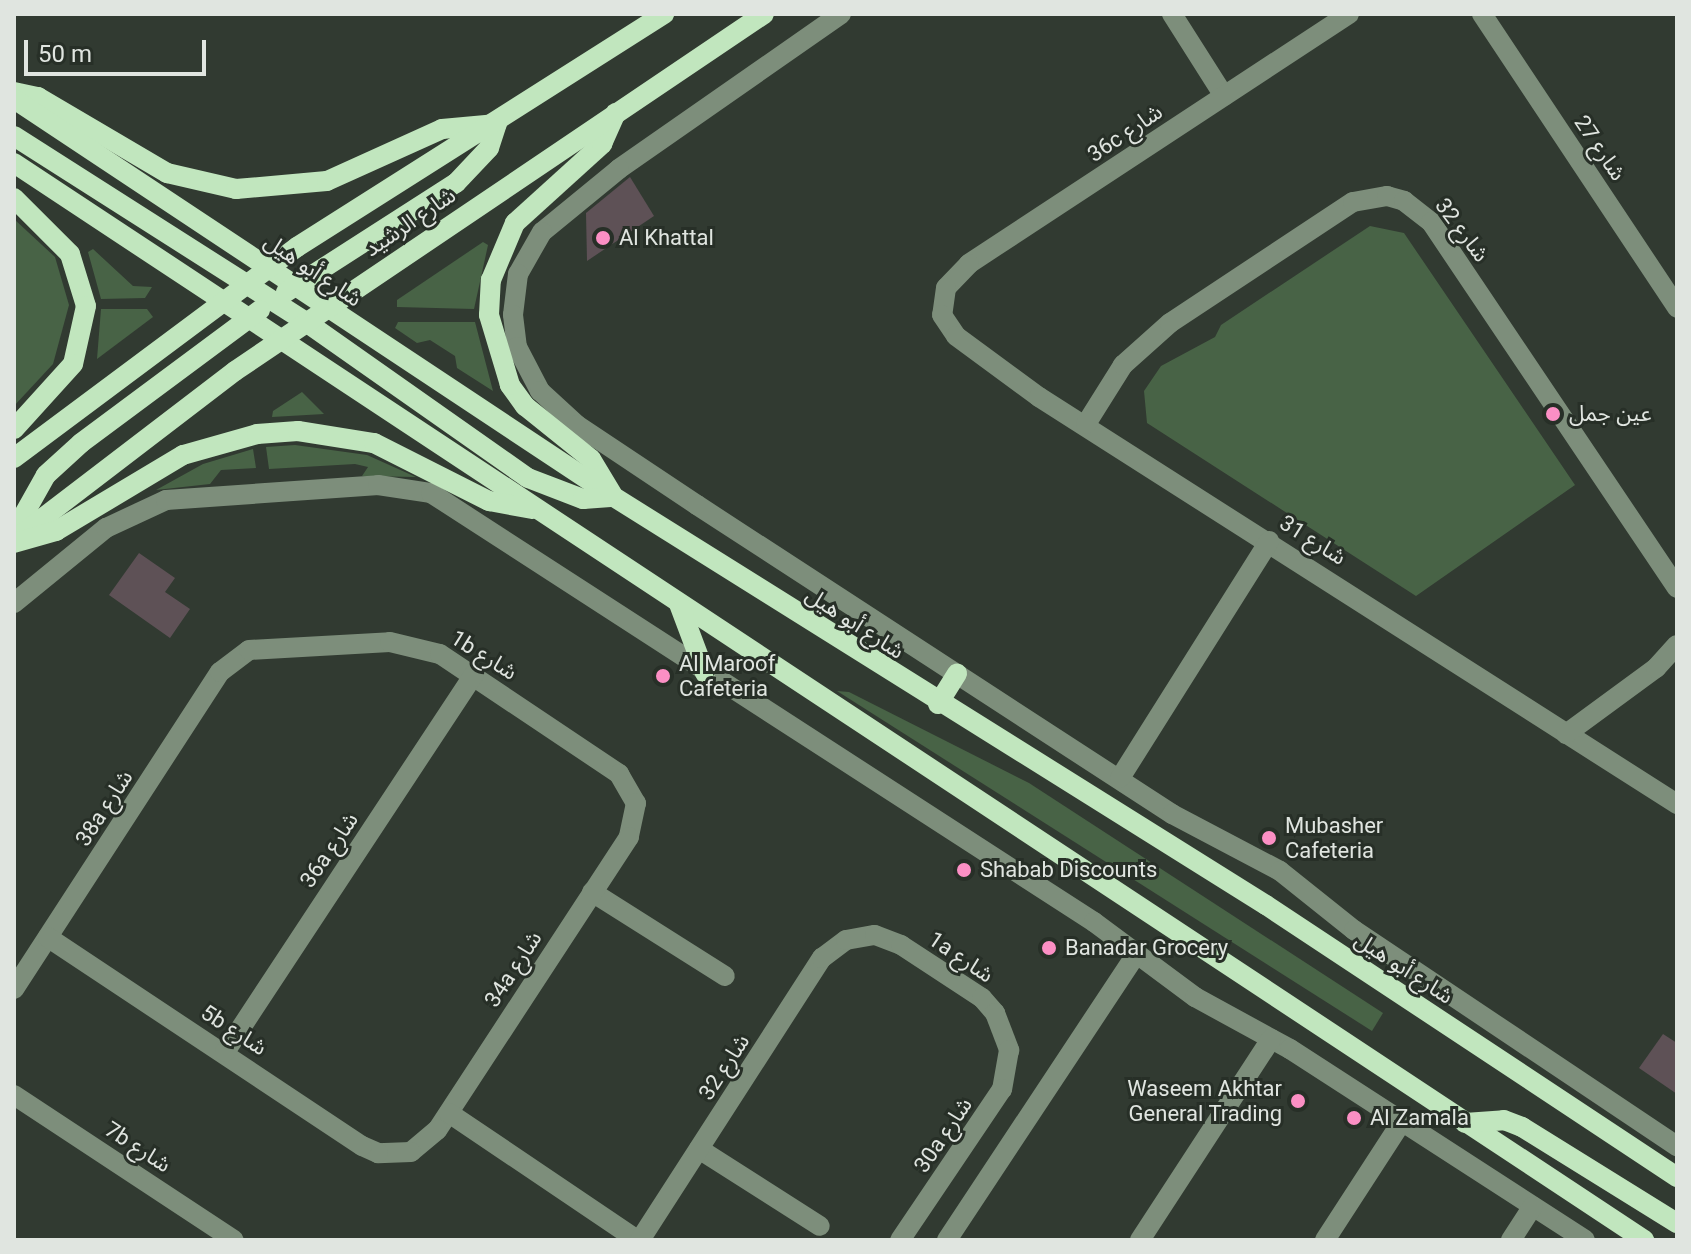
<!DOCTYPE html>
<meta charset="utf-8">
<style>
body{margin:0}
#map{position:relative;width:1691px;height:1254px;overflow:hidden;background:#313a31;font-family:Roboto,"Noto Sans Arabic",sans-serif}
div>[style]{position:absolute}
.green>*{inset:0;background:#486346}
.building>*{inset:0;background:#5e5156}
.minor>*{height:20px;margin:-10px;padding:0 10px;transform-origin:10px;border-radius:10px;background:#7d8e7b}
.major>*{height:20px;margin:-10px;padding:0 10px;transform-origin:10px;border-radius:10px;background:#c1e6be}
.dots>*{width:22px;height:22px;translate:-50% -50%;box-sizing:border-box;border:4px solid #272f27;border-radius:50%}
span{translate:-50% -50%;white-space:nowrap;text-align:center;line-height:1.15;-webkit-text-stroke:6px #272f27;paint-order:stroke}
.street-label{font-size:22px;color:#e0e5e0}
.poi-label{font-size:22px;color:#e0e5e0}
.left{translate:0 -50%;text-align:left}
.right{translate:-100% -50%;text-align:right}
.frame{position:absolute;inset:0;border:16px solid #e0e5e0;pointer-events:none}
.scale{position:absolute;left:24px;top:40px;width:182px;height:36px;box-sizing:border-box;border:4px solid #e0e5e0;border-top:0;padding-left:10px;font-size:24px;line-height:28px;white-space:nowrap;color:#e0e5e0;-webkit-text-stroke:6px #272f27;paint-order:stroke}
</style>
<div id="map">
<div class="green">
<i style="clip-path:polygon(14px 219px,55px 257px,69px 305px,53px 364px,14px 406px)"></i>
<i style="clip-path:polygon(1370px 226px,1404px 233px,1575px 485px,1416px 596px,1147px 423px,1144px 391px,1161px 366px,1215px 337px,1221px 325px)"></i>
<i style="clip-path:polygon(483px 242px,488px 245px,474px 309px,397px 307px,397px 300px)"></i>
<i style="clip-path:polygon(93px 249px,133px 286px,152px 287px,145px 298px,101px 299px,88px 252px)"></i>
<i style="clip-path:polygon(101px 309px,147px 309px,153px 317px,97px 359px)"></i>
<i style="clip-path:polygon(398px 322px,475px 322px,493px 391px,457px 368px,455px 356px,430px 340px,417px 343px,395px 328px)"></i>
<i style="clip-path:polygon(302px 392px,324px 414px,272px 417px,273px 411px)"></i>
<i style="clip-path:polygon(295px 445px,367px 455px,416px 477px,362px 476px,368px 467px,355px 464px,269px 469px,266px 447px)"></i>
<i style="clip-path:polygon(253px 449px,256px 468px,221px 470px,210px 484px,156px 490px,203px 464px)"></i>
<i style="clip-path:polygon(837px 691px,849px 692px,1029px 783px,1383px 1013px,1372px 1031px)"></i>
</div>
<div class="building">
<i style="clip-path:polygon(630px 177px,654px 216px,587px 261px,586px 213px)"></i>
<i style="clip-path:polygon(139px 553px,175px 578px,165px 592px,190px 609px,170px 638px,109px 595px)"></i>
<i style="clip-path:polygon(1663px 1034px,1677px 1043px,1677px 1094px,1639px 1068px)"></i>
</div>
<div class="minor">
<i style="left:841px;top:14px;width:271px;rotate:145.1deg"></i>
<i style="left:619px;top:169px;width:99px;rotate:140.7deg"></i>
<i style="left:542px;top:232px;width:48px;rotate:119.7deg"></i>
<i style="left:518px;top:274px;width:41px;rotate:97deg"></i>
<i style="left:513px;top:315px;width:32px;rotate:83deg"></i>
<i style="left:517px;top:347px;width:50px;rotate:62.4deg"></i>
<i style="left:540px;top:391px;width:50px;rotate:42.6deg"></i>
<i style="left:577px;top:425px;width:144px;rotate:33.7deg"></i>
<i style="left:697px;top:505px;width:567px;rotate:33.05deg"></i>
<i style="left:1172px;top:814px;width:122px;rotate:27.8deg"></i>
<i style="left:1280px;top:871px;width:95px;rotate:38.6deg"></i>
<i style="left:1354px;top:930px;width:389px;rotate:33.8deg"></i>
<i style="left:1172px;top:14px;width:97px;rotate:57.6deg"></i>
<i style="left:1349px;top:14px;width:455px;rotate:146.7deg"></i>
<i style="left:969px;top:264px;width:33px;rotate:134deg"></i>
<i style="left:946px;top:288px;width:27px;rotate:98deg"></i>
<i style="left:942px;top:315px;width:25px;rotate:56deg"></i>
<i style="left:956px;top:336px;width:103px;rotate:36.3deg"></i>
<i style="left:1039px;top:397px;width:757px;rotate:32.54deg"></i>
<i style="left:1482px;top:14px;width:353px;rotate:56.4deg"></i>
<i style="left:1086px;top:424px;width:70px;rotate:-57.9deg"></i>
<i style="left:1123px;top:365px;width:63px;rotate:-41.8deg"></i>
<i style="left:1170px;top:323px;width:219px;rotate:-33.5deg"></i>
<i style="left:1353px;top:202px;width:35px;rotate:-10deg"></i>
<i style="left:1387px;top:196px;width:18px;rotate:16deg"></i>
<i style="left:1404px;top:201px;width:34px;rotate:38deg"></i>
<i style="left:1431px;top:222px;width:441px;rotate:56.1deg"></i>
<i style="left:14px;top:603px;width:119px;rotate:-39.2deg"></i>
<i style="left:106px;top:528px;width:66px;rotate:-25deg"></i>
<i style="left:166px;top:500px;width:213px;rotate:-4deg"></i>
<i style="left:378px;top:485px;width:54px;rotate:8.6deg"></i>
<i style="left:431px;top:493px;width:790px;rotate:32.91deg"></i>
<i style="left:1094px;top:922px;width:126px;rotate:36.6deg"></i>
<i style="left:1195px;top:997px;width:108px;rotate:28.7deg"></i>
<i style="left:1290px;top:1049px;width:351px;rotate:32.9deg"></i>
<i style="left:1566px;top:734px;width:112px;rotate:-36.3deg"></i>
<i style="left:1656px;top:668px;width:31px;rotate:-48deg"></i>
<i style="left:1120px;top:778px;width:280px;rotate:-57.8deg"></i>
<i style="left:592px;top:892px;width:157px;rotate:32.3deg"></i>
<i style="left:14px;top:989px;width:378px;rotate:-57deg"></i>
<i style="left:220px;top:672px;width:36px;rotate:-37deg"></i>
<i style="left:249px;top:650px;width:141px;rotate:-3.2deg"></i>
<i style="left:390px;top:642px;width:51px;rotate:13.5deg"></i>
<i style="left:440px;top:654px;width:216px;rotate:33.8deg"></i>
<i style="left:619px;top:774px;width:34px;rotate:60deg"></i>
<i style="left:636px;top:803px;width:35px;rotate:102deg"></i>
<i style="left:629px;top:837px;width:350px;rotate:123.2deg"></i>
<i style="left:437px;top:1130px;width:34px;rotate:140deg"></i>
<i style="left:411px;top:1152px;width:33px;rotate:178deg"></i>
<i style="left:378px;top:1153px;width:17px;rotate:-156deg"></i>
<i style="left:362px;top:1146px;width:377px;rotate:-146.4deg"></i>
<i style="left:225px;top:1052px;width:452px;rotate:-56.6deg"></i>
<i style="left:14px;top:1095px;width:263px;rotate:33.4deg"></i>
<i style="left:449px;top:1113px;width:227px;rotate:34deg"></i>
<i style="left:699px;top:1149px;width:143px;rotate:32.5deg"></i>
<i style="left:640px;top:1240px;width:336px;rotate:-57.2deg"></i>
<i style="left:822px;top:958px;width:30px;rotate:-37deg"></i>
<i style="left:846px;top:940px;width:29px;rotate:-10deg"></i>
<i style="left:875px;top:935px;width:28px;rotate:21deg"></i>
<i style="left:901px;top:945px;width:97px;rotate:33.2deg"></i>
<i style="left:982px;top:998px;width:20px;rotate:49deg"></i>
<i style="left:995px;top:1013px;width:40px;rotate:69deg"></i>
<i style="left:1009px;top:1050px;width:40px;rotate:100deg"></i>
<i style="left:1002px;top:1089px;width:182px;rotate:124deg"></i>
<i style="left:947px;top:1240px;width:343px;rotate:-56.5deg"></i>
<i style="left:1140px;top:1240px;width:240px;rotate:-56.9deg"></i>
<i style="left:1325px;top:1240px;width:143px;rotate:-57deg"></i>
<i style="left:1511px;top:1240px;width:40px;rotate:-57.1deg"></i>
</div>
<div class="major">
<i style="left:14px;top:92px;width:25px;rotate:12deg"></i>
<i style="left:38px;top:97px;width:150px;rotate:30.5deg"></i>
<i style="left:167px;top:173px;width:71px;rotate:13.1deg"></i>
<i style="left:236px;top:189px;width:91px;rotate:-5deg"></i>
<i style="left:327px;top:181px;width:126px;rotate:-24.3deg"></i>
<i style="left:442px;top:129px;width:55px;rotate:-5.2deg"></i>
<i style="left:14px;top:99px;width:720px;rotate:33.56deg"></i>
<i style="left:614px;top:497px;width:769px;rotate:32.04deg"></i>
<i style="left:1266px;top:905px;width:493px;rotate:33.5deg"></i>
<i style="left:14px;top:136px;width:346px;rotate:32.5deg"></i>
<i style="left:306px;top:322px;width:271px;rotate:35.1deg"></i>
<i style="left:528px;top:478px;width:59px;rotate:20.9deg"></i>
<i style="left:583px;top:499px;width:31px;rotate:-4deg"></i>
<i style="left:14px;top:163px;width:1954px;rotate:33.45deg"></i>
<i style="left:14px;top:198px;width:79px;rotate:45deg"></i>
<i style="left:70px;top:254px;width:54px;rotate:72.9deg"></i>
<i style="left:86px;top:306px;width:59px;rotate:102.6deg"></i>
<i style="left:73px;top:364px;width:88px;rotate:132.2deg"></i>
<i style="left:286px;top:292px;width:202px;rotate:-32.7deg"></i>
<i style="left:456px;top:183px;width:48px;rotate:-46.7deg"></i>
<i style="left:489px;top:148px;width:25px;rotate:-72deg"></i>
<i style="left:14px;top:458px;width:353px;rotate:-36.7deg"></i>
<i style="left:297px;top:247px;width:435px;rotate:-32.4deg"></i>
<i style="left:612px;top:494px;width:41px;rotate:-121deg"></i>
<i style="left:591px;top:459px;width:85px;rotate:-141.2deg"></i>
<i style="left:525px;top:406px;width:26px;rotate:-126deg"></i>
<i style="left:510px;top:385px;width:73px;rotate:-106.7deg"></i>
<i style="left:489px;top:315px;width:35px;rotate:-87deg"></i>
<i style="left:491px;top:280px;width:62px;rotate:-67.2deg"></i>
<i style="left:515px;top:223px;width:118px;rotate:-42.2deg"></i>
<i style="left:602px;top:144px;width:34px;rotate:-66deg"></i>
<i style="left:14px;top:532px;width:65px;rotate:-60.7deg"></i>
<i style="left:46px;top:475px;width:47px;rotate:-42.4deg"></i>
<i style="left:81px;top:443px;width:223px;rotate:-36.6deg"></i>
<i style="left:14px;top:540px;width:278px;rotate:-37.4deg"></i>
<i style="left:235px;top:371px;width:638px;rotate:-34.01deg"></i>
<i style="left:14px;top:543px;width:44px;rotate:-15.9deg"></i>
<i style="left:56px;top:531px;width:148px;rotate:-30.9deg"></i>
<i style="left:183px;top:455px;width:77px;rotate:-15.8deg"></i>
<i style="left:257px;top:434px;width:41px;rotate:-4.2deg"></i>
<i style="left:298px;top:431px;width:77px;rotate:9deg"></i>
<i style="left:374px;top:443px;width:129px;rotate:26.8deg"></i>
<i style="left:489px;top:501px;width:44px;rotate:10.5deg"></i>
<i style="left:679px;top:604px;width:74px;rotate:69.4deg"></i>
<i style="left:938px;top:704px;width:36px;rotate:-58deg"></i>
<i style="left:1465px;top:1123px;width:39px;rotate:-4deg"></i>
<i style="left:1504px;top:1120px;width:19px;rotate:21deg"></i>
<i style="left:1522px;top:1127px;width:182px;rotate:31.8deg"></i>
</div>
<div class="dots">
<i style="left:603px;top:238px;background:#fb8fc4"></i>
<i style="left:1553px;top:414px;background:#fb8fc4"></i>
<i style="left:663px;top:676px;background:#fb8fc4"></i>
<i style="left:1269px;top:838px;background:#fb8fc4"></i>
<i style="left:964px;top:870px;background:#fb8fc4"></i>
<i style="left:1049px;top:948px;background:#fb8fc4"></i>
<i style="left:1298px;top:1101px;background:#fb8fc4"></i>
<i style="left:1354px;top:1118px;background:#fb8fc4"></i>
</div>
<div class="street-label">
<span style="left:1125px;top:133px;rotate:-34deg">36c شارع</span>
<span style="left:1600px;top:148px;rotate:56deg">شارع 27</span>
<span style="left:410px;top:222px;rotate:-34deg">شارع الرشيد</span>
<span style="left:1462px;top:230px;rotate:53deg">شارع 32</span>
<span style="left:313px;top:270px;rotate:34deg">شارع أبو هيل</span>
<span style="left:1313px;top:540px;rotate:32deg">شارع 31</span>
<span style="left:855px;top:623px;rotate:33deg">شارع أبو هيل</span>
<span style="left:484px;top:655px;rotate:32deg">1b شارع</span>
<span style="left:104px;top:808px;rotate:-57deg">38a شارع</span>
<span style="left:329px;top:850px;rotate:-56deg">36a شارع</span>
<span style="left:961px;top:957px;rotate:34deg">1a شارع</span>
<span style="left:1404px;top:968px;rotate:33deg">شارع أبو هيل</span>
<span style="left:513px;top:969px;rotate:-57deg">34a شارع</span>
<span style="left:234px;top:1030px;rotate:33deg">5b شارع</span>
<span style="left:724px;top:1067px;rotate:-57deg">شارع 32</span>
<span style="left:943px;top:1135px;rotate:-56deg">30a شارع</span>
<span style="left:138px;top:1147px;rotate:33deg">7b شارع</span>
</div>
<div class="poi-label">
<span class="left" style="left:619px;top:238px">Al Khattal</span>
<span class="left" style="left:1569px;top:414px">عين جمل</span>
<span class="left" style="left:679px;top:676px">Al Maroof<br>Cafeteria</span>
<span class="left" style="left:1285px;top:838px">Mubasher<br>Cafeteria</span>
<span class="left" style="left:980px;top:870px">Shabab Discounts</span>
<span class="left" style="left:1065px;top:948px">Banadar Grocery</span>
<span class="right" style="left:1282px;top:1101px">Waseem Akhtar<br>General Trading</span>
<span class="left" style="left:1370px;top:1118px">Al Zamala</span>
</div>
<div class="frame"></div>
<div class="scale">50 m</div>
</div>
